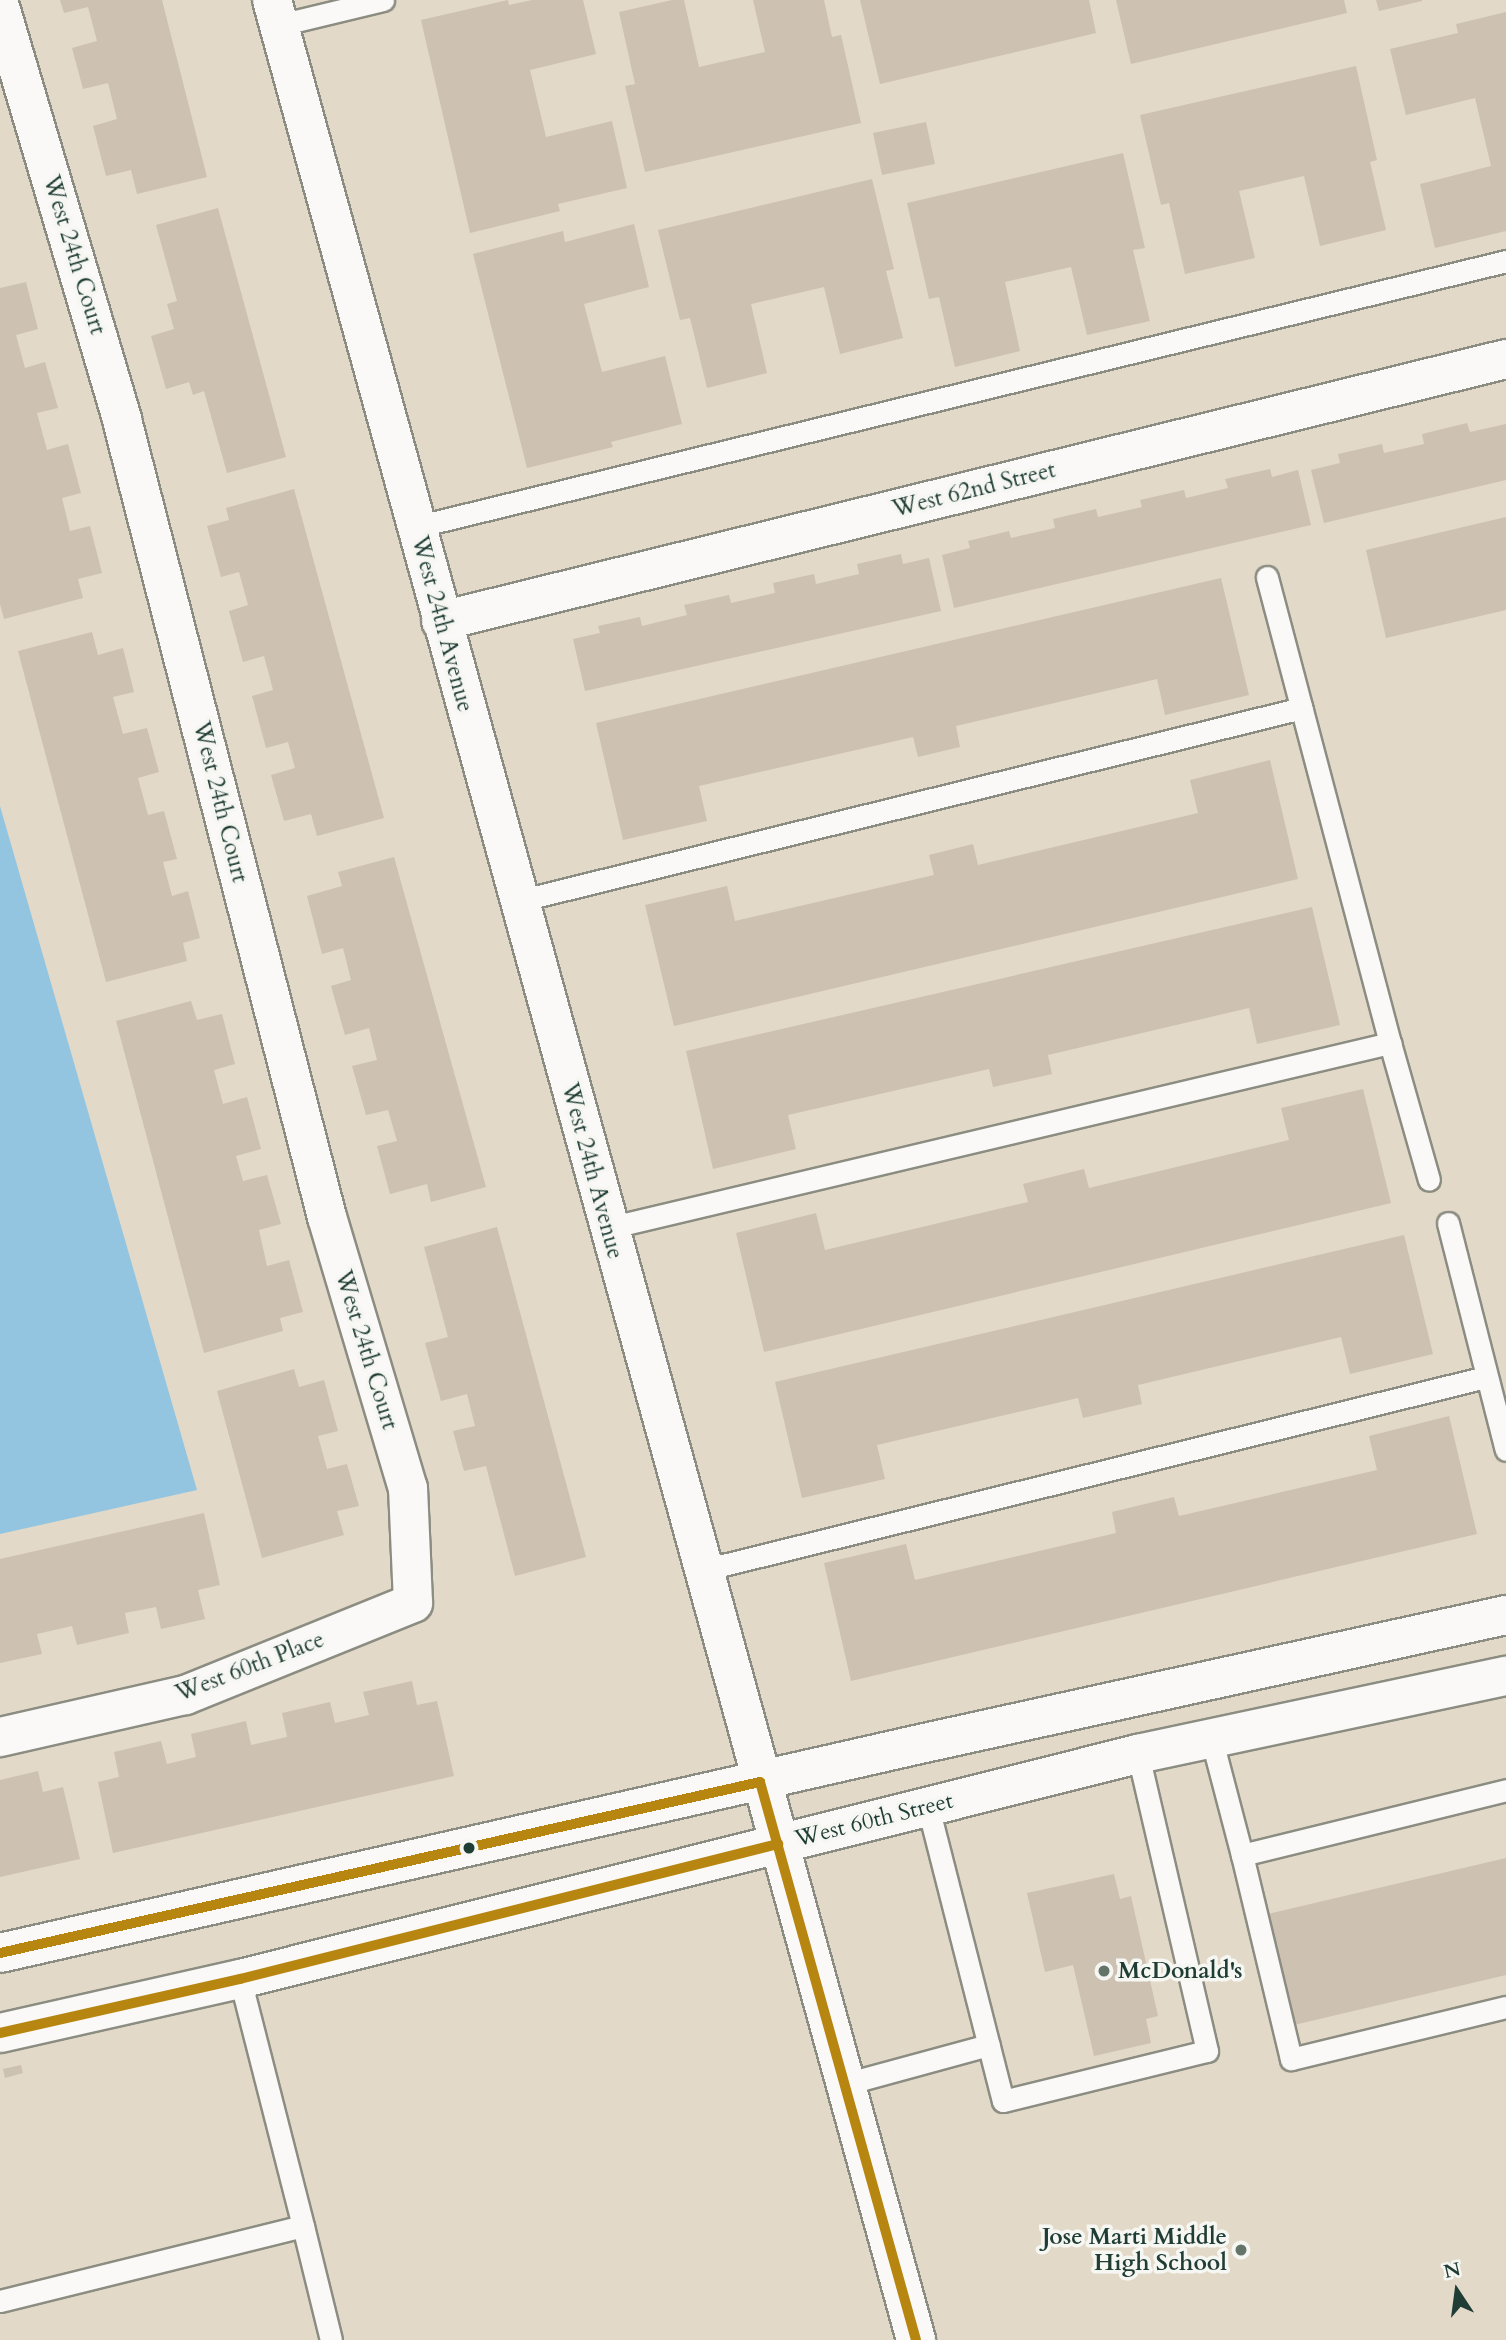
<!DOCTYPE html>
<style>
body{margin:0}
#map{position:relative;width:1506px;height:2340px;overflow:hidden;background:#e3d9c8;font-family:Cardo,serif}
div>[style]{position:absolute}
.water>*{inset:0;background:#93c5e0}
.building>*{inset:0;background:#cdc1b2}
.roads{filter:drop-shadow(2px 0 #8c8d82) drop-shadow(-2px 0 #8c8d82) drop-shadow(0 2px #8c8d82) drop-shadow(0 -2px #8c8d82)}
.lane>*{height:21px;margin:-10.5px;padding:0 10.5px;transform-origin:10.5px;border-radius:10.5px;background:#fbf9f7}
.street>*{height:38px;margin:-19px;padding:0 19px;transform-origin:19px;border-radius:19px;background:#fbf9f7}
.secondary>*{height:38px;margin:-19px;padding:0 19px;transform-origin:19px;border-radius:19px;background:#fbf9f7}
.bus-1>*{height:10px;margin:-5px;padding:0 5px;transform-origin:5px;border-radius:5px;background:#b68610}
.dots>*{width:19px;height:19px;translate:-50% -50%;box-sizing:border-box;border:4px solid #f6f6f2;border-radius:50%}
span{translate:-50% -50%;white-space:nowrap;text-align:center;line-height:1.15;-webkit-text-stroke:7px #f6f6f2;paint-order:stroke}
.street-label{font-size:23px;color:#1f3d34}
.poi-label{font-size:23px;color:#1f3d34;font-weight:700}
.left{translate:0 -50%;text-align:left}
.right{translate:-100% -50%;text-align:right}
.north{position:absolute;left:1422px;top:2256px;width:70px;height:70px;-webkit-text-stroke:5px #f6f6f2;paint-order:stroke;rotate:347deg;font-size:19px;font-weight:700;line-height:28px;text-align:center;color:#1f3d34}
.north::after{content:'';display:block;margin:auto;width:24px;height:32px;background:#1f3d34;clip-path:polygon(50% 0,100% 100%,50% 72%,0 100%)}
</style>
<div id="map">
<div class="water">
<i style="clip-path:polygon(0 806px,197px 1490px,0 1534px)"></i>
</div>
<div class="building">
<i style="clip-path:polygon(60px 0,162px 0,207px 177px,137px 194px,131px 170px,106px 176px,93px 126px,117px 119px,108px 83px,83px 89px,72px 48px,97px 41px,88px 7px,64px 13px)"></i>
<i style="clip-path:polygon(508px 0,509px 5px,532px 0,583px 0,596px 54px,530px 70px,546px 137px,612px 121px,627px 188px,558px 204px,560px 211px,470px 233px,421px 20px)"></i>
<i style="clip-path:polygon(672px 0,684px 0,699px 67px,765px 52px,753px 0,824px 0,832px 37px,841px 35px,861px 123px,645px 172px,625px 86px,635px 84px,619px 12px)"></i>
<i style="clip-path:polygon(860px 0,1089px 0,1096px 33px,880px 84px)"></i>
<i style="clip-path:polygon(1116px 0,1344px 0,1347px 13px,1131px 64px)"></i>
<i style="clip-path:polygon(1376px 0,1422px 0,1422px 1px,1379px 11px)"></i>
<i style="clip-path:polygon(1506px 12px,1506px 231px,1435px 248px,1420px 184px,1491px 166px,1475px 98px,1406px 115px,1390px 49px,1458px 33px,1456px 24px)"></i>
<i style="clip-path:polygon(1356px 66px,1377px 160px,1370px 162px,1386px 230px,1320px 246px,1304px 176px,1239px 191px,1255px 258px,1185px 274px,1169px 203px,1161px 205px,1140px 115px)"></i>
<i style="clip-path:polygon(926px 122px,935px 164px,882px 175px,873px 133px)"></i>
<i style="clip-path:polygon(1123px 153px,1145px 248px,1133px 250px,1150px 321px,1087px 335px,1071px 267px,1005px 282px,1020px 351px,955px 367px,939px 297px,929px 299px,907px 203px)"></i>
<i style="clip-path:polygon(872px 179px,894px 269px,886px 271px,903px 338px,840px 354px,824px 287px,751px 304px,767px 373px,707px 388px,690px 318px,680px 320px,658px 230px)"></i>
<i style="clip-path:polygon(218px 208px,286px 457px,227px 473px,204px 391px,193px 395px,189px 382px,166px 389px,151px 336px,174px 329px,167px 304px,177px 301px,156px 225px)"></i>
<i style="clip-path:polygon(634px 224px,649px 287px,584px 304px,602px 372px,665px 356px,682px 424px,611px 442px,613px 447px,527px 468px,473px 254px,563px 231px,565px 242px)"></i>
<i style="clip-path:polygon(26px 282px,38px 329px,16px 335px,25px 368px,45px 362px,58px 408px,37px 413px,47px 450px,68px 444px,81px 493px,62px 498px,70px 531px,90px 526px,102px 573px,78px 579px,83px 598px,4px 619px,0 604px,0 288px)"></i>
<i style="clip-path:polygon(1467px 423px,1470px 432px,1506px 424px,1506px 480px,1324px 523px,1311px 470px,1340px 463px,1338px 454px,1382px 444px,1384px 453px,1424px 444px,1422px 434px)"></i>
<i style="clip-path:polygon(1270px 469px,1272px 477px,1298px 470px,1311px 525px,954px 608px,942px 555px,970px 548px,968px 541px,1009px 531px,1011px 538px,1055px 528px,1053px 519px,1096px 509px,1098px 517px,1142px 507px,1140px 500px,1184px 490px,1186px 498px,1228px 488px,1225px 479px)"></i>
<i style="clip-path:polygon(294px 489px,384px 818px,317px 836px,311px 814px,284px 821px,271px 775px,295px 768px,288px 742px,266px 748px,252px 696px,273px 690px,264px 656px,243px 662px,229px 611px,248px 605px,239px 572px,221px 577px,207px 526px,229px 520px,226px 508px)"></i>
<i style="clip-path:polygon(1506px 517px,1506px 610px,1386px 638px,1366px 550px)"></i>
<i style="clip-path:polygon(901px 554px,903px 564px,929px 558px,941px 611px,585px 691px,573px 639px,600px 633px,598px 626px,640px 617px,642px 626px,687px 615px,684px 605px,729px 595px,731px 603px,775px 593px,773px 583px,814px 574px,816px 584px,859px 574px,857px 564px)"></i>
<i style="clip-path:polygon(1221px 578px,1249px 695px,1165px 715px,1157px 679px,956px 726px,960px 747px,918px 757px,913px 737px,699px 786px,707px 821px,623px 840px,596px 723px)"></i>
<i style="clip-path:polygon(92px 632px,98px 655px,123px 648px,134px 692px,113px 697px,123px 734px,147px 728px,159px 772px,138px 778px,148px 815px,164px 811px,177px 859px,163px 862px,172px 896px,188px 891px,200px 938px,183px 943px,187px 961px,106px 982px,18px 651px)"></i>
<i style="clip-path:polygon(1270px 760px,1298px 879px,674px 1026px,645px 905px,727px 886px,735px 921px,934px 875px,929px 855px,973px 844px,978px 865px,1198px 813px,1190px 780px)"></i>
<i style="clip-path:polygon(394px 857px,486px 1187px,431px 1202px,427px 1184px,390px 1194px,377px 1146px,397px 1141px,388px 1110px,366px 1115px,352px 1066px,377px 1060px,369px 1028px,345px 1035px,331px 986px,351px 980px,343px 948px,322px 954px,307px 896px,342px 886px,338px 872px)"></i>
<i style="clip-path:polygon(1312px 907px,1340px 1025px,1257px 1044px,1249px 1008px,1048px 1055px,1052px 1074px,993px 1087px,989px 1069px,788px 1115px,796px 1149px,713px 1169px,686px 1051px)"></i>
<i style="clip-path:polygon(191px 1001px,197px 1020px,222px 1014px,235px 1064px,214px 1070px,223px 1104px,247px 1097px,261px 1149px,236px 1156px,243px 1181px,267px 1175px,281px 1224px,259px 1230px,267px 1266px,289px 1260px,303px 1312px,280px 1318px,283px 1331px,204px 1353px,116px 1021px)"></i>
<i style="clip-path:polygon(1363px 1089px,1391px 1203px,764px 1352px,736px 1233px,816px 1213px,825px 1250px,1028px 1202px,1023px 1184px,1084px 1169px,1089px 1188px,1289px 1140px,1281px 1108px)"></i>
<i style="clip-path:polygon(497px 1227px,586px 1557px,515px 1576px,486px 1466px,464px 1471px,453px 1431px,475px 1426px,467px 1394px,441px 1401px,425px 1343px,448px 1337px,424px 1247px)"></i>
<i style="clip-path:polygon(1404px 1235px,1433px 1354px,1350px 1374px,1341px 1337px,1138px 1385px,1142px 1404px,1083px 1418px,1078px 1398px,877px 1445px,885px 1479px,802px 1498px,775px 1382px)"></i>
<i style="clip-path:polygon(294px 1369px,299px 1387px,324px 1380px,338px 1431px,318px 1436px,327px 1469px,347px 1464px,359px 1506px,337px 1511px,344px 1535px,262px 1558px,217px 1391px)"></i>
<i style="clip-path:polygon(1449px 1416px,1477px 1534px,851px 1681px,824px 1563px,906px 1544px,915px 1580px,1116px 1533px,1112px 1512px,1174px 1497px,1179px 1516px,1377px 1470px,1369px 1436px)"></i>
<i style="clip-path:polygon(204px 1513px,220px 1585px,198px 1590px,205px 1619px,161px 1629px,156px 1607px,125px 1613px,129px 1633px,77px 1645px,72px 1626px,37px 1634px,42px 1654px,0 1663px,0 1559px)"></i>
<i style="clip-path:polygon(412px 1681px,417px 1705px,437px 1701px,454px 1776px,113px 1853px,98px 1782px,119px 1777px,114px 1752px,161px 1741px,167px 1764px,196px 1757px,191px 1734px,246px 1721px,251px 1745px,287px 1737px,282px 1713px,330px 1702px,335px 1723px,369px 1715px,363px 1692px)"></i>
<i style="clip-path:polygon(38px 1771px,43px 1792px,63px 1787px,80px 1859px,0 1877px,0 1780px)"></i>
<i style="clip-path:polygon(1506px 1858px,1506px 1975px,1294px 2025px,1268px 1914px)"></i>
<i style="clip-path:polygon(1114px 1874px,1120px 1899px,1131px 1896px,1158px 2016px,1146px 2019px,1151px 2043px,1094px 2056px,1073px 1965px,1045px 1972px,1027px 1893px)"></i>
<i style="clip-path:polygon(21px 2065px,23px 2073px,5px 2078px,3px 2069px)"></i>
</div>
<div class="roads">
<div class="lane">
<i style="left:279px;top:25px;width:107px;rotate:-13.5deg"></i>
<i style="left:415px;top:527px;width:1123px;rotate:-13.7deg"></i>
<i style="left:518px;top:901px;width:807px;rotate:-13.83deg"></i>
<i style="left:1390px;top:1043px;width:142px;rotate:74.1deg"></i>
<i style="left:1448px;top:1223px;width:234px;rotate:75.7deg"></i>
<i style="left:608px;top:1228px;width:804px;rotate:-13.31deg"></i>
<i style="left:1390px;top:1043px;width:482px;rotate:-104.8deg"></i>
<i style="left:703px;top:1570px;width:806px;rotate:-13.85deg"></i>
<i style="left:1211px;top:1737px;width:122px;rotate:75.3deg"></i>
<i style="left:1242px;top:1855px;width:272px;rotate:-13.8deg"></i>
<i style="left:928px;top:1807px;width:303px;rotate:75.7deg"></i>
<i style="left:1003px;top:2101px;width:210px;rotate:-13.8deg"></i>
<i style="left:1207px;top:2051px;width:305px;rotate:-103.1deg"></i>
<i style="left:1242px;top:1855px;width:210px;rotate:76.5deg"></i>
<i style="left:1291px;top:2059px;width:221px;rotate:-13.6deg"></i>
<i style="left:845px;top:2084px;width:149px;rotate:-15.2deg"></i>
<i style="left:303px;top:2226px;width:117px;rotate:76.2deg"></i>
<i style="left:0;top:2301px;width:312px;rotate:-13.9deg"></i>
<i style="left:303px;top:2226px;width:255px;rotate:-104.3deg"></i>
</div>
<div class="street">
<i style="left:0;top:7px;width:431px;rotate:73.5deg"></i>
<i style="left:122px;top:420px;width:823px;rotate:75.58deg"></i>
<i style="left:327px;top:1217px;width:283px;rotate:73.4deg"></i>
<i style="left:408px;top:1488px;width:115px;rotate:87.5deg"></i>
<i style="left:413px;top:1603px;width:246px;rotate:158deg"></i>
<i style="left:185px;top:1695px;width:190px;rotate:167.2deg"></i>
<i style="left:441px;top:621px;width:1097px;rotate:-13.82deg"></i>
</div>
<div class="secondary">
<i style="left:272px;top:0;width:2427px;rotate:74.61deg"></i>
<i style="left:0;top:1953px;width:934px;rotate:-12.8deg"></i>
<i style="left:911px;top:1746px;width:609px;rotate:-12.42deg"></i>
<i style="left:0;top:2033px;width:246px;rotate:-12.7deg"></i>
<i style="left:240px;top:1979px;width:926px;rotate:-14.07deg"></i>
<i style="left:1138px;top:1754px;width:376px;rotate:-12deg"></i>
</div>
</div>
<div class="bus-1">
<i style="left:0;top:1953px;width:779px;rotate:-12.68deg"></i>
<i style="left:760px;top:1782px;width:579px;rotate:74.38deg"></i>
<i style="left:0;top:2033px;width:246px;rotate:-12.7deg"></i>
<i style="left:240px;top:1979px;width:555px;rotate:-14.09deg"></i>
</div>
<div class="dots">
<i style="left:469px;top:1848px;background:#1f3d34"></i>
<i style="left:1104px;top:1971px;background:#647468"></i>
<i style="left:1241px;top:2250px;background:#647468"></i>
</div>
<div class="street-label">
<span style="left:74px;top:255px;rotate:73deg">West 24th Court</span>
<span style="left:974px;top:490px;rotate:-14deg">West 62nd Street</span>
<span style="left:442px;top:624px;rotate:75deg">West 24th Avenue</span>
<span style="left:220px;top:802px;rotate:76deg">West 24th Court</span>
<span style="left:592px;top:1171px;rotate:75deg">West 24th Avenue</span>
<span style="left:366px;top:1350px;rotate:73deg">West 24th Court</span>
<span style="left:250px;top:1667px;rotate:-21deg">West 60th Place</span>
<span style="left:874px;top:1820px;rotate:-14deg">West 60th Street</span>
</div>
<div class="poi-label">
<span class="left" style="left:1118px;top:1971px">McDonald's</span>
<span class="right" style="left:1227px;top:2250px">Jose Marti Middle<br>High School</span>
</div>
<div class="north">N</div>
</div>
